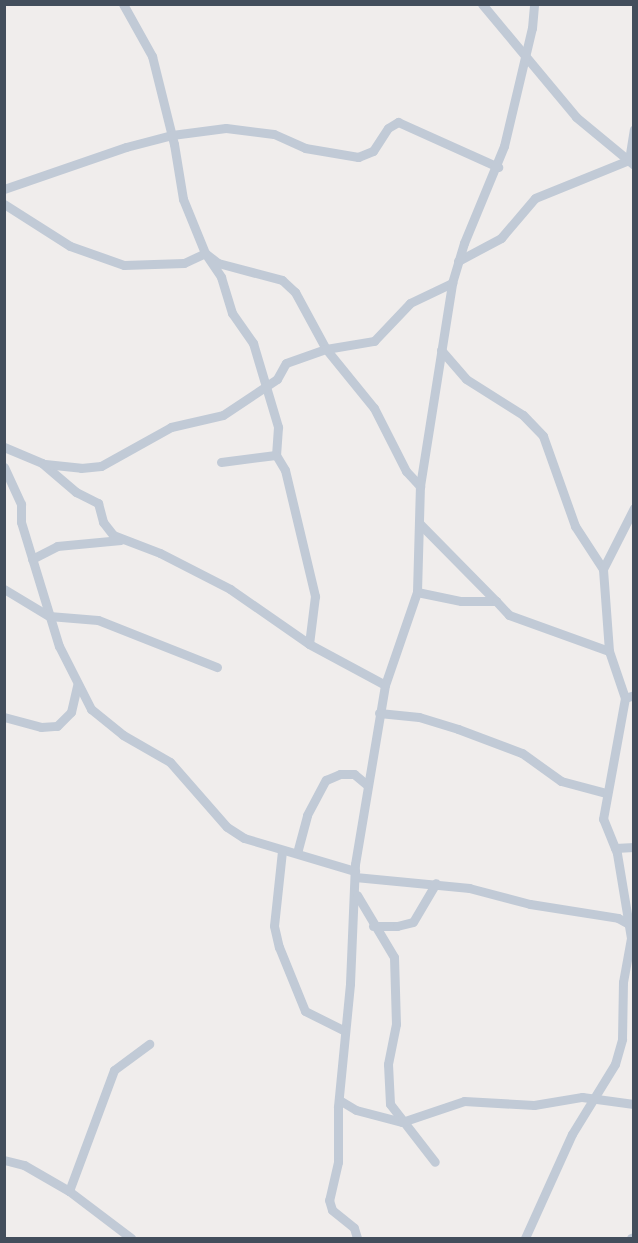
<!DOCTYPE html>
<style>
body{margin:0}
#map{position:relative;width:638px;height:1243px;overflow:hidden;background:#f0edec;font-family:"IBM Plex Sans",sans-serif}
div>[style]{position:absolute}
.street>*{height:9px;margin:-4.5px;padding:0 4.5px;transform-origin:4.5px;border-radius:4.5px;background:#c1cad6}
span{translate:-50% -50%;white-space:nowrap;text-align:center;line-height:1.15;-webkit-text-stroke:5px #fff;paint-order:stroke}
.frame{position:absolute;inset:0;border:6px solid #434e5c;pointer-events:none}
</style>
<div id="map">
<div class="street">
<i style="left:123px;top:4px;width:60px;rotate:60.9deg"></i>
<i style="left:152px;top:56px;width:91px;rotate:76deg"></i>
<i style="left:174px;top:144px;width:56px;rotate:80.7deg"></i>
<i style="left:183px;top:199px;width:58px;rotate:67.8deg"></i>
<i style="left:205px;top:253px;width:16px;rotate:38deg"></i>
<i style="left:218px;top:263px;width:66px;rotate:14.9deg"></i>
<i style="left:282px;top:280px;width:18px;rotate:43deg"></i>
<i style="left:295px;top:292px;width:65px;rotate:61.5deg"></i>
<i style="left:326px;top:349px;width:76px;rotate:50.9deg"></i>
<i style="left:374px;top:408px;width:71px;rotate:63.1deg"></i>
<i style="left:406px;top:471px;width:21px;rotate:47deg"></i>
<i style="left:482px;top:4px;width:147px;rotate:50.2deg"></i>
<i style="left:576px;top:117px;width:75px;rotate:39.6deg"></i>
<i style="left:4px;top:189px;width:129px;rotate:-19deg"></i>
<i style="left:126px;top:147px;width:48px;rotate:-14.6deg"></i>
<i style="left:172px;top:135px;width:54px;rotate:-7.4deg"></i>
<i style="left:226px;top:128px;width:48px;rotate:7.1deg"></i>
<i style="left:274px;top:134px;width:34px;rotate:24deg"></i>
<i style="left:305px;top:148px;width:54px;rotate:9.6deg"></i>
<i style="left:358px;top:157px;width:16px;rotate:-22deg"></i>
<i style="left:373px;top:151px;width:27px;rotate:-57deg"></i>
<i style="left:388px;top:128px;width:12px;rotate:-31deg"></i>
<i style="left:398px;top:122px;width:110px;rotate:24.2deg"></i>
<i style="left:4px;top:204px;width:78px;rotate:32.5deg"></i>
<i style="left:70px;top:246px;width:57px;rotate:19.4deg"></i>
<i style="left:124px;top:265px;width:60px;rotate:-1.9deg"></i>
<i style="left:184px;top:263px;width:23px;rotate:-25deg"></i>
<i style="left:205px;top:253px;width:29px;rotate:56deg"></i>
<i style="left:221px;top:277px;width:38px;rotate:73deg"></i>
<i style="left:232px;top:313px;width:37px;rotate:55deg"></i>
<i style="left:253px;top:343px;width:88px;rotate:73.4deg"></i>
<i style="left:278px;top:427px;width:28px;rotate:94deg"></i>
<i style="left:276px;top:455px;width:17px;rotate:59deg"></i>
<i style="left:285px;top:470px;width:130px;rotate:76.6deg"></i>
<i style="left:315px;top:596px;width:48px;rotate:97.1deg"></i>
<i style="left:458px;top:261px;width:49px;rotate:-28.1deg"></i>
<i style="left:501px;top:238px;width:52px;rotate:-49.6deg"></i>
<i style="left:535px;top:198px;width:101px;rotate:-22deg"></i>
<i style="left:629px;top:160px;width:31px;rotate:-81deg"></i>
<i style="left:441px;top:350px;width:38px;rotate:49deg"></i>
<i style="left:466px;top:379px;width:67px;rotate:32.3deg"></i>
<i style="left:523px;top:415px;width:29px;rotate:46deg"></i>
<i style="left:543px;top:436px;width:96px;rotate:70.4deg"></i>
<i style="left:575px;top:526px;width:51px;rotate:56.9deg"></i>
<i style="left:4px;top:447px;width:41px;rotate:22.8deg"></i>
<i style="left:42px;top:463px;width:45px;rotate:40.5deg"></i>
<i style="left:76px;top:492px;width:25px;rotate:27deg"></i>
<i style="left:98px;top:503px;width:20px;rotate:75deg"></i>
<i style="left:103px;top:522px;width:16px;rotate:52deg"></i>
<i style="left:113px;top:535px;width:50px;rotate:21deg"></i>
<i style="left:160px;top:553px;width:79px;rotate:27.2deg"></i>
<i style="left:230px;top:589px;width:96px;rotate:34.8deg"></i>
<i style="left:309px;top:644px;width:86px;rotate:28.3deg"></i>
<i style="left:385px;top:685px;width:181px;rotate:99.5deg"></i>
<i style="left:355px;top:864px;width:120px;rotate:92.4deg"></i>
<i style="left:350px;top:984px;width:124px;rotate:95.6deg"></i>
<i style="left:338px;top:1107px;width:55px;rotate:90deg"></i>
<i style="left:338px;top:1162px;width:39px;rotate:103deg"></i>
<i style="left:329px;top:1200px;width:10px;rotate:73deg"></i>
<i style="left:332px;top:1210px;width:28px;rotate:39deg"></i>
<i style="left:354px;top:1228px;width:10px;rotate:73deg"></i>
<i style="left:221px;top:462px;width:55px;rotate:-7.3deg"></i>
<i style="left:45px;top:464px;width:36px;rotate:6deg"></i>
<i style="left:81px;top:468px;width:20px;rotate:-6deg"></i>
<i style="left:101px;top:466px;width:80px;rotate:-29.1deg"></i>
<i style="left:171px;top:427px;width:53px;rotate:-13deg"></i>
<i style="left:223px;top:415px;width:65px;rotate:-33.7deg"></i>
<i style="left:277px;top:379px;width:18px;rotate:-61deg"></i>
<i style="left:286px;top:363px;width:42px;rotate:-19.3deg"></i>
<i style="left:326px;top:349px;width:49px;rotate:-9.5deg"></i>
<i style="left:374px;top:341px;width:52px;rotate:-46.5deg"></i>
<i style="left:410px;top:303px;width:47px;rotate:-25.5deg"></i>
<i style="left:4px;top:467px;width:41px;rotate:65.3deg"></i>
<i style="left:21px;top:504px;width:18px;rotate:90deg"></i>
<i style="left:21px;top:522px;width:130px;rotate:73deg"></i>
<i style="left:59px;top:646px;width:71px;rotate:63.1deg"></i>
<i style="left:91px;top:709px;width:41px;rotate:39.1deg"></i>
<i style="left:123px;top:735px;width:54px;rotate:29.9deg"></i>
<i style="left:170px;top:762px;width:86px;rotate:48.8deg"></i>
<i style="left:227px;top:827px;width:20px;rotate:33deg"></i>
<i style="left:244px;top:838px;width:116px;rotate:16.6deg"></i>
<i style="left:419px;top:523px;width:110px;rotate:45.4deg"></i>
<i style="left:32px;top:559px;width:28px;rotate:-27deg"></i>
<i style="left:57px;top:546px;width:64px;rotate:-5.4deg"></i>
<i style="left:4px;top:589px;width:52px;rotate:31deg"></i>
<i style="left:49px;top:616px;width:49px;rotate:4.7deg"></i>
<i style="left:98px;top:620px;width:128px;rotate:21.6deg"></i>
<i style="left:417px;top:592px;width:45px;rotate:11.6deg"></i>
<i style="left:461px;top:601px;width:35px"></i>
<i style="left:496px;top:601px;width:19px;rotate:47deg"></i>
<i style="left:509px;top:615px;width:106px;rotate:19.8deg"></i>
<i style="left:385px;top:685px;width:98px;rotate:-71deg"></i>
<i style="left:417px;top:592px;width:106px;rotate:-88.4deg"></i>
<i style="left:420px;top:486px;width:206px;rotate:-81deg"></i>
<i style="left:452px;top:283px;width:42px;rotate:-73.3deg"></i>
<i style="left:464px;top:243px;width:105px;rotate:-67.6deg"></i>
<i style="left:504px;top:146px;width:121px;rotate:-76.7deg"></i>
<i style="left:532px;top:28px;width:24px;rotate:-85deg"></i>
<i style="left:625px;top:698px;width:50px;rotate:-108.8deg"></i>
<i style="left:609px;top:651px;width:82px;rotate:-94.2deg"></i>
<i style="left:603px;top:569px;width:68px;rotate:-63.1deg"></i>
<i style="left:379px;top:713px;width:40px;rotate:5.7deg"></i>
<i style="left:419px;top:717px;width:41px;rotate:17.1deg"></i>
<i style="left:458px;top:729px;width:68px;rotate:20.6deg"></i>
<i style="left:522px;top:753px;width:48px;rotate:35.7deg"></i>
<i style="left:561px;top:781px;width:47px;rotate:14.9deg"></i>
<i style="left:4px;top:717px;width:38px;rotate:15deg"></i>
<i style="left:41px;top:727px;width:16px;rotate:-4deg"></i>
<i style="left:57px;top:726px;width:20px;rotate:-45deg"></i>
<i style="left:71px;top:712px;width:28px;rotate:-77deg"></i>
<i style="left:615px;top:848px;width:19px;rotate:-3deg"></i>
<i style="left:282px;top:851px;width:75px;rotate:96.1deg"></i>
<i style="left:274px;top:926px;width:22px;rotate:77deg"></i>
<i style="left:279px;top:947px;width:69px;rotate:67.9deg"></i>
<i style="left:305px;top:1011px;width:42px;rotate:26.6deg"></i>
<i style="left:297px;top:853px;width:39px;rotate:-75deg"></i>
<i style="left:307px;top:815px;width:40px;rotate:-62deg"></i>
<i style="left:326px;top:780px;width:15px;rotate:-23deg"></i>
<i style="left:340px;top:774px;width:14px"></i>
<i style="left:354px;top:774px;width:16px;rotate:40deg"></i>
<i style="left:355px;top:877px;width:115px;rotate:5.5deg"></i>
<i style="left:469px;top:888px;width:63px;rotate:14.7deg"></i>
<i style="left:530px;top:904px;width:89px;rotate:9deg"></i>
<i style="left:618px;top:918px;width:13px;rotate:29deg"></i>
<i style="left:357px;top:895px;width:72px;rotate:59.2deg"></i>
<i style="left:394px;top:957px;width:67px;rotate:88.3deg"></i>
<i style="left:396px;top:1024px;width:41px;rotate:101.3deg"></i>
<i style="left:388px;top:1064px;width:40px;rotate:87.1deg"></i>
<i style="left:390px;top:1104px;width:73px;rotate:52.2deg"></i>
<i style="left:373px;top:926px;width:24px"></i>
<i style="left:397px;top:926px;width:16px;rotate:-14deg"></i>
<i style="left:413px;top:922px;width:45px;rotate:-59.5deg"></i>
<i style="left:341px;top:1101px;width:17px;rotate:31deg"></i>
<i style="left:356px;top:1110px;width:48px;rotate:14.6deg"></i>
<i style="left:402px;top:1122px;width:65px;rotate:-18.7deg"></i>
<i style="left:464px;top:1101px;width:70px;rotate:3.3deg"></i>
<i style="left:534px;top:1105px;width:49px;rotate:-9.5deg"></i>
<i style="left:582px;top:1097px;width:52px;rotate:7.7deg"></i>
<i style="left:4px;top:1160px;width:21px;rotate:14deg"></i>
<i style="left:24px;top:1165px;width:52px;rotate:30deg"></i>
<i style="left:69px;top:1191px;width:78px;rotate:37.2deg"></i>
<i style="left:69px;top:1191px;width:129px;rotate:-69.6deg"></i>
<i style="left:114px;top:1070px;width:44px;rotate:-36.6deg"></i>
<i style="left:525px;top:1238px;width:114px;rotate:-65.7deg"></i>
<i style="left:572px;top:1134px;width:82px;rotate:-58.4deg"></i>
<i style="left:615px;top:1064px;width:26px;rotate:-74deg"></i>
<i style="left:622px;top:1039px;width:57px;rotate:-89deg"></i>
<i style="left:623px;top:982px;width:45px;rotate:-79.7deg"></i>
<i style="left:631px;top:938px;width:86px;rotate:-99.4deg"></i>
<i style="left:617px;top:853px;width:37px;rotate:-112deg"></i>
<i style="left:603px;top:819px;width:123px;rotate:-79.7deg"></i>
<i style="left:625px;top:698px;width:9px;rotate:-18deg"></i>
<i style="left:631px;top:1238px;width:3px;rotate:-18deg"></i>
</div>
<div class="frame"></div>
</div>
